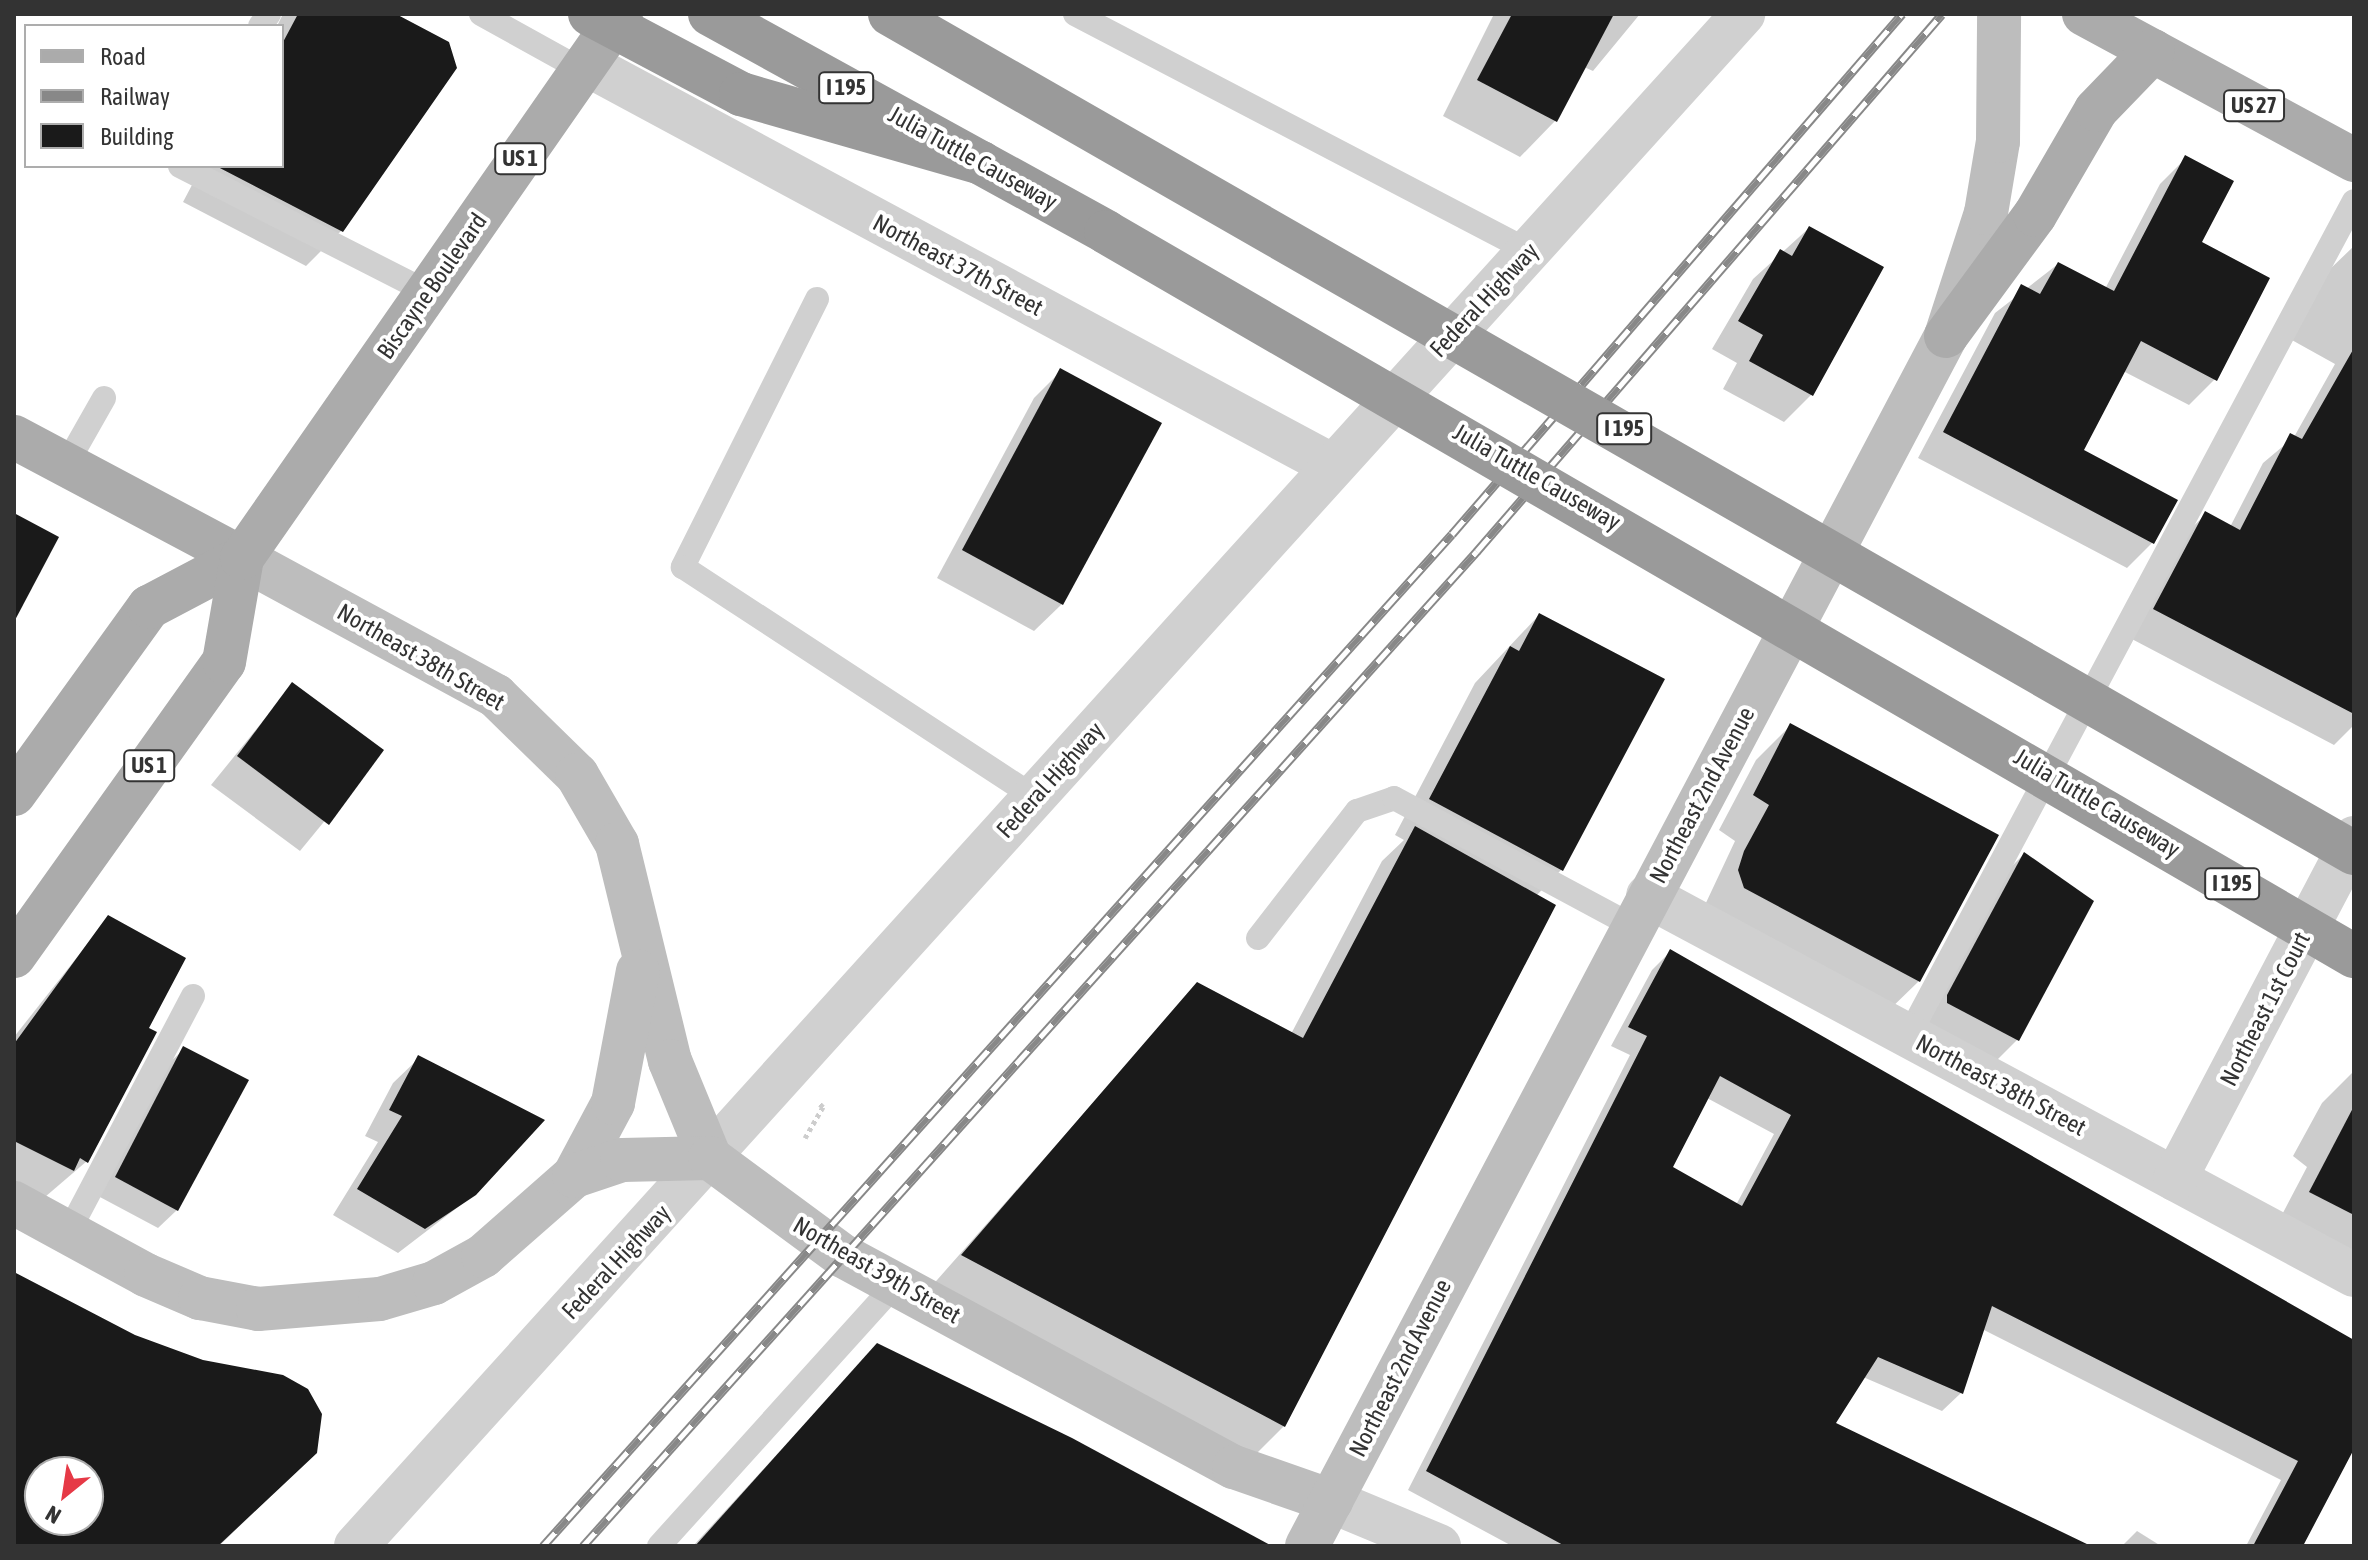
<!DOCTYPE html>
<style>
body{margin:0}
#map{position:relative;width:2368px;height:1560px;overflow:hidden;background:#fff;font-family:"Asap Condensed",sans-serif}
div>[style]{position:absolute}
.shadow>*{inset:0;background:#0003}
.building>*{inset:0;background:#1a1a1a}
.path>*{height:5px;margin-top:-2.5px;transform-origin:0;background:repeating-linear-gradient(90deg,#cdcdcd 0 4px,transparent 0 8px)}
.service>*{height:24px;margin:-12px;padding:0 12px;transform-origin:12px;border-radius:12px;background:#d0d0d0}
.minor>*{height:44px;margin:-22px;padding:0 22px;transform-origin:22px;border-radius:22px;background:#d0d0d0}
.tertiary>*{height:44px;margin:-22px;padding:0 22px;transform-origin:22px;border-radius:22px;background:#d0d0d0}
.secondary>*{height:44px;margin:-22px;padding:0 22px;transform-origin:22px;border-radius:22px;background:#bdbdbd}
.primary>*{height:44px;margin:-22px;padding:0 22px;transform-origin:22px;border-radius:22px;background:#ababab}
.motorway>*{height:44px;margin:-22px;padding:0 22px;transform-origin:22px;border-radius:22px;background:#9a9a9a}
.rail>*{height:9px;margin-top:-4.5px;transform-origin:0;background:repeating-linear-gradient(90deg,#fff 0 18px,#888 0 36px);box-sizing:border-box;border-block:2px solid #888}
.motorway-bridge>*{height:44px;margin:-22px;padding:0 22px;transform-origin:22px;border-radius:22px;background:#9a9a9a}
span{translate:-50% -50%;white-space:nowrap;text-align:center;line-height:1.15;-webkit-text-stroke:8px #fff;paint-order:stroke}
.shield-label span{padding:2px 6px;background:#fff;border:2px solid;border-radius:6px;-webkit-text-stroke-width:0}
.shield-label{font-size:22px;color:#333;font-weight:700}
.street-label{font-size:24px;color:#333}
.frame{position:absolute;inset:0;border:16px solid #333;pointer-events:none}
.legend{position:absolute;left:24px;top:24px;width:260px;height:144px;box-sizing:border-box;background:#fff;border:2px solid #adadad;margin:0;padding:10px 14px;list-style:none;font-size:24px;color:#333}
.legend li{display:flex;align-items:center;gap:16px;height:40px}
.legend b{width:40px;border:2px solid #adadad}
.north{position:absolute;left:24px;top:1456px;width:80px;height:80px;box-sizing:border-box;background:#fff;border:2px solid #adadad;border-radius:50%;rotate:210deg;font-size:22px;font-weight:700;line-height:32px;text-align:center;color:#333}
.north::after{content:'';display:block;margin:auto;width:28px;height:36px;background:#e63946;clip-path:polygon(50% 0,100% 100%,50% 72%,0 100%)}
</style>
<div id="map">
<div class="shadow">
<i style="clip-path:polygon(283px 14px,392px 14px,341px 231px,306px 266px,183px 202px,202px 166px,282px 166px,277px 26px)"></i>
<i style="clip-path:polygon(1640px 14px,1593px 71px,1584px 67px,1555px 121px,1520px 157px,1443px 116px,1494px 14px)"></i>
<i style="clip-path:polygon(2186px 158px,2215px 379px,2189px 405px,2123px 371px,2081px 451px,2153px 542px,2127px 568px,1918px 458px,1995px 313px,2058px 264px,2105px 289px,2160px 184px)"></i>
<i style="clip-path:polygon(1809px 228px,1811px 395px,1784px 422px,1723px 389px,1737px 363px,1712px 349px,1753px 279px)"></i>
<i style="clip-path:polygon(2354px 246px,2354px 725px,2334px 745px,2128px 637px,2178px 541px,2206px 514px,2230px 527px,2263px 463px,2294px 437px,2335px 364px,2290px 339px,2328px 271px)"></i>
<i style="clip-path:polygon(1061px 371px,1062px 604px,1034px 631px,937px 578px,1034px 398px)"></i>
<i style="clip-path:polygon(1539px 615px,1662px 680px,1561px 870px,1536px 896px,1284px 1426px,1251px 1459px,930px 1288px,1198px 984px,1291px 1034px,1382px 861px,1404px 840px,1395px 835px,1475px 683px)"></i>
<i style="clip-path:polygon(293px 684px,382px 751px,300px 851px,211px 785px)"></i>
<i style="clip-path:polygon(1791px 725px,1919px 981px,1883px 1016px,1704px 907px,1735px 841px,1719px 830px,1756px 760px)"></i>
<i style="clip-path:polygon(2024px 854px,2017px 1040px,1990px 1067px,1922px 1031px,1997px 881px)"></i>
<i style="clip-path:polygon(108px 918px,146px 1029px,87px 1161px,45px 1197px,14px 1182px,14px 1037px)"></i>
<i style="clip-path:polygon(evenodd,1670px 952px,2354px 1342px,2354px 1444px,2300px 1546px,2246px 1546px,2281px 1480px,1982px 1329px,1961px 1393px,1942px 1411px,1863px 1377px,1833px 1424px,2087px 1546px,1512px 1546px,1408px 1490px,1630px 1055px,1611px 1046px,1652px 970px,1670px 952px,1707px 1098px,1774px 1134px,1736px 1205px,1671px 1168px,1707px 1098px)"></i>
<i style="clip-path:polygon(184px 1049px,177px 1210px,158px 1228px,98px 1196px,165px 1067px)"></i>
<i style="clip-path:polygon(419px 1058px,475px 1194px,398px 1253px,333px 1215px,378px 1142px,365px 1136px,393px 1083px)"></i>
<i style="clip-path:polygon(2354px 1071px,2354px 1269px,2275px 1228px,2307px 1167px,2293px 1156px,2322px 1103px)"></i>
<i style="clip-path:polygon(evenodd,14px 1274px,134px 1337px,202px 1362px,316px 1452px,219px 1546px,14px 1546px,14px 1274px,40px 1472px,88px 1472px,88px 1520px,40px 1520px,40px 1472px)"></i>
<i style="clip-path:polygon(877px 1345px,1220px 1546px,693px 1546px)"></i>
<i style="clip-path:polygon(2137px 1531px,2161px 1546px,2122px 1546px)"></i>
</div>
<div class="building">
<i style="clip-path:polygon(298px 14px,396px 14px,449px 42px,457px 68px,343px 232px,216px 166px,282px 166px,282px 44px)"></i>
<i style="clip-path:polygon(1512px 14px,1614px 14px,1557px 122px,1477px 80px)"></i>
<i style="clip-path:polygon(2185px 155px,2234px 181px,2202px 242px,2270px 278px,2217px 381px,2141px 341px,2084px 450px,2178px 500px,2154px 544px,1943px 432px,2021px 284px,2040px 294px,2058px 262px,2114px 291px)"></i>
<i style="clip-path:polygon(1809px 226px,1884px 267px,1813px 396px,1749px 361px,1763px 335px,1738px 321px,1780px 249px,1792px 256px)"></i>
<i style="clip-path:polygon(2354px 348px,2354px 714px,2153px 609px,2205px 511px,2240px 530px,2290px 433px,2302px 439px)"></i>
<i style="clip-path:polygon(1060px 368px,1162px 423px,1063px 605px,962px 550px)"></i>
<i style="clip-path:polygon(14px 513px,59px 537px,14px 622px)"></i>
<i style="clip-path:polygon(1539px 613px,1665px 679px,1563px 871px,1429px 799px,1510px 646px,1519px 651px)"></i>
<i style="clip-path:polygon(292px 682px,384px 750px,329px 825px,237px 756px)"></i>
<i style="clip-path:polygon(1790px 723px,1999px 835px,1920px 982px,1744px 888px,1738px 870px,1744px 851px,1769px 805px,1753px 795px)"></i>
<i style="clip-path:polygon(1415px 826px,1556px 905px,1285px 1427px,961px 1255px,1197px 982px,1303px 1038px)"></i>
<i style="clip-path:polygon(2024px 852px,2094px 901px,2019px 1041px,1947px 1003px,1947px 995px)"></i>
<i style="clip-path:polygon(108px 915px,186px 958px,149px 1028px,157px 1032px,88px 1163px,80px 1158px,74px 1171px,14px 1141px,14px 1044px)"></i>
<i style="clip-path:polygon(evenodd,1670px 949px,2354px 1340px,2354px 1449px,2303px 1546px,2253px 1546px,2298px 1461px,1992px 1306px,1963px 1394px,1878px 1357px,1836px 1423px,2091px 1546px,1565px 1546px,1426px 1471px,1647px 1036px,1628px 1027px,1670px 949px,1720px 1076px,1791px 1115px,1742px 1206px,1673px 1167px,1720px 1076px)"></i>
<i style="clip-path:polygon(183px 1046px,249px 1080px,178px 1211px,115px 1177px)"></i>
<i style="clip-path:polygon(418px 1055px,545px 1120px,476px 1195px,425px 1229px,357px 1189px,402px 1116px,389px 1110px)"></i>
<i style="clip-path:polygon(2354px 1106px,2354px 1215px,2309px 1192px)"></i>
<i style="clip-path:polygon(evenodd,14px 1272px,135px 1335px,203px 1360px,283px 1375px,308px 1389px,322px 1414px,317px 1453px,218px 1546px,14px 1546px,14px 1272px,40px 1472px,88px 1472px,88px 1520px,40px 1520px,40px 1472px)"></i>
<i style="clip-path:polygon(877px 1343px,1072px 1438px,1272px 1546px,695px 1546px)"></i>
</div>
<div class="path">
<i style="left:805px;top:1138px;width:36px;rotate:-60deg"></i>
<i style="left:823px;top:1107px;width:7px;rotate:-135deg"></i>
</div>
<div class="service">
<i style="left:481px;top:14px;width:115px;rotate:29deg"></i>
<i style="left:1075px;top:14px;width:512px;rotate:27.57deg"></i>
<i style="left:260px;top:26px;width:15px;rotate:-53deg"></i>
<i style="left:180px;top:166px;width:277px;rotate:27deg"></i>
<i style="left:817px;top:299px;width:300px;rotate:116.6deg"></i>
<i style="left:683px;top:567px;width:420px;rotate:33.2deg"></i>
<i style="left:66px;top:465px;width:77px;rotate:-60.4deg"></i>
<i style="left:1258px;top:938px;width:161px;rotate:-52.1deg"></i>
<i style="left:1357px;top:811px;width:39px;rotate:-19deg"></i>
<i style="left:1394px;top:798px;width:271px;rotate:28.2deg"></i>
<i style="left:1909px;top:1035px;width:945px;rotate:-61.92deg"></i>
<i style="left:68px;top:1233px;width:268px;rotate:-62.2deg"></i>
<i style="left:659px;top:1546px;width:353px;rotate:-47.9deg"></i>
</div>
<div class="minor">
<i style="left:586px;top:64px;width:846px;rotate:28.29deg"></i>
<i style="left:1648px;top:896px;width:801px;rotate:28.23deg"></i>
<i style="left:2175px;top:1179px;width:385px;rotate:-62.3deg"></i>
</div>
<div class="tertiary">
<i style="left:1331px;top:1501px;width:117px;rotate:22.6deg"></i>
<i style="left:356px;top:1546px;width:2067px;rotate:-47.84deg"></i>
</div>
<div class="secondary">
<i style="left:242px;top:558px;width:289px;rotate:28.5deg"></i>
<i style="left:496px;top:696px;width:113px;rotate:44.3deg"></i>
<i style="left:577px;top:775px;width:80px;rotate:59.9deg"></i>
<i style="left:617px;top:844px;width:223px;rotate:76.3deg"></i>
<i style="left:670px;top:1061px;width:105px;rotate:67.6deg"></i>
<i style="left:574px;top:1176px;width:83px;rotate:-61.9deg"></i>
<i style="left:613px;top:1103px;width:134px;rotate:-79.3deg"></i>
<i style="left:14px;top:1203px;width:150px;rotate:28.6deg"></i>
<i style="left:146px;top:1275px;width:59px;rotate:23.1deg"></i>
<i style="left:200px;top:1298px;width:59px;rotate:10.7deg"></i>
<i style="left:258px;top:1309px;width:122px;rotate:-4.7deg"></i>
<i style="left:380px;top:1299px;width:56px;rotate:-16.5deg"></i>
<i style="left:434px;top:1283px;width:56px;rotate:-28.9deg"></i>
<i style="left:483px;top:1256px;width:121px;rotate:-41.3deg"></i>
<i style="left:574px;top:1176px;width:51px;rotate:-18.4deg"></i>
<i style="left:622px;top:1160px;width:88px;rotate:-1.3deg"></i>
<i style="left:710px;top:1158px;width:165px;rotate:36.4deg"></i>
<i style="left:843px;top:1256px;width:444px;rotate:28.4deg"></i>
<i style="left:1234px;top:1467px;width:103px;rotate:19.3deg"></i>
<i style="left:1307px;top:1546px;width:1368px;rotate:-62.16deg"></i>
<i style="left:1946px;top:336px;width:129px;rotate:-72deg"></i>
<i style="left:1986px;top:213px;width:73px;rotate:-80.5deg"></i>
<i style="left:1998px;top:141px;width:127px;rotate:-89.5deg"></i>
</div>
<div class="primary">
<i style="left:2084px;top:14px;width:307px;rotate:28.4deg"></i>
<i style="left:1946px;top:336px;width:150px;rotate:-53.7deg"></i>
<i style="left:2035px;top:215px;width:121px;rotate:-59.8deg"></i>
<i style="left:2096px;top:110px;width:82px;rotate:-46deg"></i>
<i style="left:14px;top:437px;width:258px;rotate:28deg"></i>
<i style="left:14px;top:794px;width:231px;rotate:-54.2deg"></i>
<i style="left:149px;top:607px;width:105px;rotate:-27.8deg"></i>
<i style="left:14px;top:956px;width:361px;rotate:-54.5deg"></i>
<i style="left:224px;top:662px;width:106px;rotate:-80.2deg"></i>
<i style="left:242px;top:558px;width:663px;rotate:-55.14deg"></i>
</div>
<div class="motorway">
<i style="left:710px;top:14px;width:452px;rotate:28.8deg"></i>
</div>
<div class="rail">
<i style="left:543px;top:1546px;width:1360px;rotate:-48.07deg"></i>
<i style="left:1452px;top:534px;width:688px;rotate:-49.13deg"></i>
<i style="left:583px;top:1546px;width:1338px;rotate:-48.06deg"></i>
<i style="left:1477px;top:551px;width:710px;rotate:-49.11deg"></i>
</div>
<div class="motorway-bridge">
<i style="left:590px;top:14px;width:171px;rotate:27.9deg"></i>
<i style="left:741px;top:94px;width:250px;rotate:16deg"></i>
<i style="left:890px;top:14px;width:1687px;rotate:29.82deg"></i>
<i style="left:1106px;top:232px;width:1443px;rotate:30.12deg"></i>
</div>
<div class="shield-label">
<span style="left:846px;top:88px">I 195</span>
<span style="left:2254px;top:106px">US 27</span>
<span style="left:520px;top:159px">US 1</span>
<span style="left:1624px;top:429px">I 195</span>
<span style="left:149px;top:766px">US 1</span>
<span style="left:2232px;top:884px">I 195</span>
</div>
<div class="street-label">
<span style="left:973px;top:158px;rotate:29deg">Julia Tuttle Causeway</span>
<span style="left:958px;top:265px;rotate:28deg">Northeast 37th Street</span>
<span style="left:432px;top:286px;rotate:-55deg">Biscayne Boulevard</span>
<span style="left:1484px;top:300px;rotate:-47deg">Federal Highway</span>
<span style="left:1537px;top:477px;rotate:30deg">Julia Tuttle Causeway</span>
<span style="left:421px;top:657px;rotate:30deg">Northeast 38th Street</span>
<span style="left:1050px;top:780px;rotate:-48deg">Federal Highway</span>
<span style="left:1702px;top:795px;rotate:-62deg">Northeast 2nd Avenue</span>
<span style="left:2097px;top:803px;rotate:31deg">Julia Tuttle Causeway</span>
<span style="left:2265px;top:1009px;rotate:-63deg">Northeast 1st Court</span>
<span style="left:2001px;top:1085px;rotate:28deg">Northeast 38th Street</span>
<span style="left:616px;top:1262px;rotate:-47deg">Federal Highway</span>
<span style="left:877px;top:1270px;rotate:30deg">Northeast 39th Street</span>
<span style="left:1400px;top:1368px;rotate:-63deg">Northeast 2nd Avenue</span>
</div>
<div class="frame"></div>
<ul class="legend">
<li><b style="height:10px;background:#ababab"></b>Road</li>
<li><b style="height:10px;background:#888"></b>Railway</li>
<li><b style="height:22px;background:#1a1a1a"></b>Building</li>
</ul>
<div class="north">N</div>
</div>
